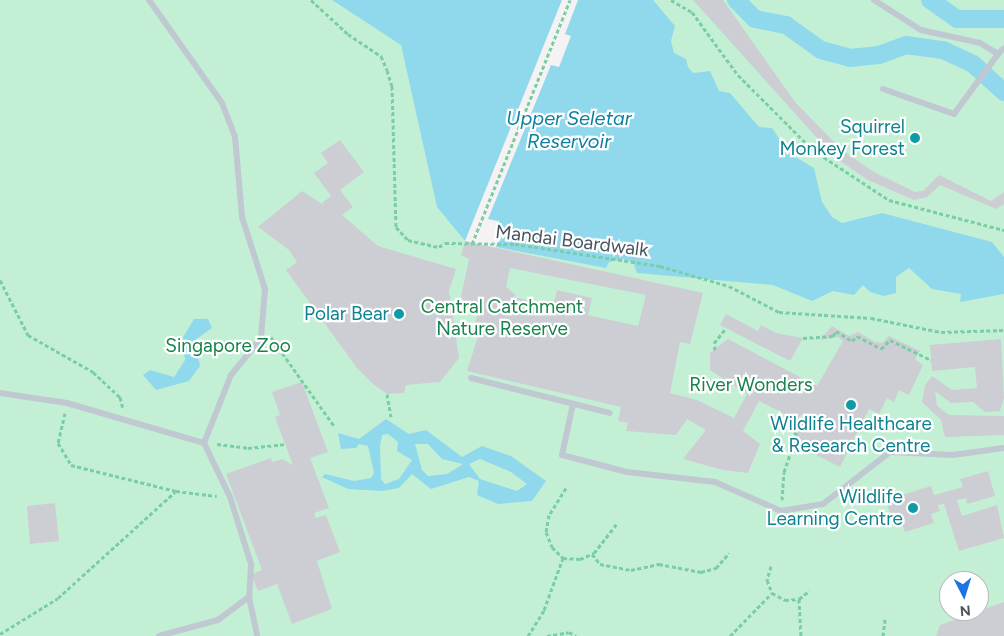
<!DOCTYPE html>
<style>
body{margin:0}
#map{position:relative;width:1004px;height:636px;overflow:hidden;background:#f4f2f2;font-family:Figtree,sans-serif}
div>[style]{position:absolute}
.green>*{inset:0;background:#c3f0d4}
.water>*{inset:0;background:#90d9ec}
.pier>*{inset:0;background:#f4f2f2}
.canal>*{height:18px;margin:-9px;padding:0 9px;transform-origin:9px;border-radius:9px;background:#90d9ec}
.building>*{inset:0;background:#ccced4}
.path>*{height:3px;margin-top:-1.5px;transform-origin:0;background:repeating-linear-gradient(90deg,#7acea5 0 4px,transparent 0 6.5px)}
.lane>*{height:6px;margin:-3px;padding:0 3px;transform-origin:3px;border-radius:3px;background:#c0c9d1}
.path-bridge>*{height:3px;margin-top:-1.5px;transform-origin:0;background:repeating-linear-gradient(90deg,#7acea5 0 4px,transparent 0 6.5px)}
.dots>*{width:14px;height:14px;translate:-50% -50%;box-sizing:border-box;border:2px solid #fff;border-radius:50%}
span{translate:-50% -50%;white-space:nowrap;text-align:center;line-height:1.15;-webkit-text-stroke:4.5px #fff;paint-order:stroke}
.culture-label{font-size:19px;color:#0d838f}
.right{translate:-100% -50%;text-align:right}
.street-label{font-size:19px;color:#4a5560}
.park-label{font-size:19px;color:#19834e}
.water-label{font-size:20px;color:#0e809f;font-style:italic}
.north{position:absolute;left:939px;top:571px;width:50px;height:50px;box-sizing:border-box;background:#fff;border:1px solid #b7bbbf;border-radius:50%;rotate:175deg;font-size:14px;font-weight:700;line-height:20px;text-align:center;color:#4a5560}
.north::after{content:'';display:block;margin:auto;width:18px;height:22px;background:#1c73e4;clip-path:polygon(50% 0,100% 100%,50% 72%,0 100%)}
</style>
<div id="map">
<div class="green">
<i style="clip-path:polygon(evenodd,0 0,1004px 0,1004px 636px,0 636px,0 0,949px 581px,979px 581px,979px 611px,949px 611px,949px 581px)"></i>
</div>
<div class="water">
<i style="clip-path:polygon(332px 0,653px 0,675px 26px,671px 41px,674px 53px,686px 59px,688px 67px,693px 73px,710px 71px,719px 91px,730px 93px,759px 127px,772px 128px,789px 153px,814px 168px,822px 202px,832px 217px,842px 223px,882px 213px,992px 242px,1004px 257px,1004px 294px,960px 302px,961px 294px,932px 289px,909px 268px,896px 277px,896px 293px,884px 296px,870px 292px,863px 285px,854px 295px,833px 291px,812px 301px,773px 285px,637px 273px,634px 264px,625px 259px,609px 262px,606px 268px,465px 241px,437px 207px,401px 45px)"></i>
<i style="clip-path:polygon(194px 319px,208px 319px,212px 328px,195px 340px,200px 366px,189px 381px,156px 390px,143px 375px,150px 370px,174px 377px,185px 360px,182px 339px)"></i>
<i style="clip-path:polygon(evenodd,386px 419px,409px 434px,426px 430px,462px 457px,482px 446px,511px 456px,546px 481px,532px 501px,498px 504px,477px 495px,479px 481px,469px 477px,431px 489px,412px 474px,399px 488px,382px 491px,348px 489px,322px 477px,325px 474px,354px 481px,371px 478px,374px 473px,368px 446px,359px 444px,356px 448px,341px 449px,338px 433px,359px 439px,386px 419px,388px 434px,398px 442px,397px 451px,412px 460px,399px 479px,385px 484px,381px 479px,380px 446px,382px 435px,388px 434px,386px 419px,415px 444px,428px 444px,442px 459px,463px 464px,447px 474px,428px 476px,422px 470px,415px 444px,386px 419px,480px 459px,511px 472px,527px 484px,517px 491px,480px 479px,469px 464px,480px 459px)"></i>
</div>
<div class="pier">
<i style="clip-path:polygon(562px 0,578px 0,565px 34px,571px 36px,559px 67px,551px 65px,488px 219px,497px 221px,502px 236px,495px 248px,465px 241px)"></i>
</div>
<div class="canal">
<i style="left:736px;top:0;width:27px;rotate:45deg"></i>
<i style="left:755px;top:19px;width:32px;rotate:11deg"></i>
<i style="left:786px;top:25px;width:43px;rotate:35.5deg"></i>
<i style="left:821px;top:50px;width:30px;rotate:15deg"></i>
<i style="left:850px;top:58px;width:29px;rotate:-6deg"></i>
<i style="left:879px;top:55px;width:29px;rotate:-20deg"></i>
<i style="left:906px;top:45px;width:37px;rotate:8deg"></i>
<i style="left:943px;top:50px;width:33px;rotate:25deg"></i>
<i style="left:973px;top:64px;width:42px;rotate:42.1deg"></i>
<i style="left:930px;top:0;width:33px;rotate:35deg"></i>
<i style="left:957px;top:19px;width:47px"></i>
</div>
<div class="building">
<i style="clip-path:polygon(693px 0,723px 0,795px 102px,842px 150px,874px 172px,915px 192px,923px 191px,939px 175px,991px 201px,1004px 192px,1004px 204px,996px 209px,940px 185px,927px 197px,914px 200px,868px 180px,834px 157px)"></i>
<i style="clip-path:polygon(340px 140px,364px 172px,340px 190px,353px 207px,342px 215px,378px 246px,456px 269px,449px 291px,459px 358px,440px 382px,406px 385px,404px 393px,387px 394px,373px 384px,357px 368px,286px 270px,297px 262px,289px 250px,258px 227px,302px 191px,325px 206px,322px 203px,331px 196px,314px 173px,328px 163px,321px 153px)"></i>
<i style="clip-path:polygon(evenodd,465px 241px,703px 293px,690px 344px,680px 342px,670px 393px,697px 400px,734px 418px,747px 394px,710px 370px,710px 353px,728px 339px,817px 386px,843px 341px,838px 337px,820px 340px,832px 326px,849px 336px,858px 332px,875px 342px,882px 343px,889px 336px,920px 351px,915px 359px,923px 365px,909px 395px,899px 390px,894px 402px,887px 398px,879px 414px,869px 409px,840px 467px,791px 442px,805px 417px,802px 414px,797px 420px,759px 401px,743px 431px,760px 444px,748px 473px,723px 470px,683px 459px,706px 430px,687px 419px,676px 435px,626px 431px,628px 423px,618px 421px,621px 407px,467px 371px,480px 330px,474px 327px,479px 309px,465px 304px,461px 297px,469px 259px,461px 255px,465px 241px,510px 268px,646px 295px,638px 326px,588px 315px,592px 298px,557px 290px,553px 306px,514px 297px,516px 295px,506px 287px,510px 268px)"></i>
<i style="clip-path:polygon(726px 314px,758px 331px,761px 325px,776px 333px,803px 338px,790px 361px,720px 325px)"></i>
<i style="clip-path:polygon(1001px 339px,1004px 398px,1000px 411px,985px 412px,973px 402px,951px 403px,935px 391px,937px 406px,949px 415px,1004px 416px,1004px 435px,945px 437px,941px 420px,922px 402px,925px 385px,932px 376px,952px 390px,977px 388px,975px 367px,932px 371px,930px 345px)"></i>
<i style="clip-path:polygon(302px 382px,328px 452px,310px 458px,329px 508px,314px 513px,316px 518px,326px 515px,340px 552px,317px 561px,332px 609px,292px 624px,277px 584px,258px 591px,251px 574px,262px 570px,226px 474px,271px 458px,272px 462px,282px 459px,293px 465px,275px 417px,280px 415px,272px 392px)"></i>
<i style="clip-path:polygon(988px 471px,995px 496px,967px 504px,966px 498px,957px 500px,962px 516px,997px 505px,1004px 538px,959px 551px,944px 504px,938px 505px,940px 511px,931px 514px,934px 523px,905px 532px,902px 523px,893px 525px,886px 500px,931px 486px,934px 495px,963px 487px,960px 479px)"></i>
<i style="clip-path:polygon(55px 503px,59px 541px,30px 544px,27px 506px)"></i>
<i style="clip-path:polygon(1004px 602px,1004px 636px,936px 636px,940px 625px)"></i>
</div>
<div class="path">
<i style="left:311px;top:0;width:50px;rotate:42.6deg"></i>
<i style="left:348px;top:34px;width:40px;rotate:34deg"></i>
<i style="left:381px;top:56px;width:15px;rotate:67deg"></i>
<i style="left:387px;top:70px;width:17px;rotate:73deg"></i>
<i style="left:392px;top:86px;width:141px;rotate:88.4deg"></i>
<i style="left:396px;top:227px;width:18px;rotate:47deg"></i>
<i style="left:408px;top:240px;width:32px;rotate:13deg"></i>
<i style="left:439px;top:247px;width:7px;rotate:-34deg"></i>
<i style="left:445px;top:243px;width:70px;rotate:0.8deg"></i>
<i style="left:515px;top:244px;width:147px;rotate:8.6deg"></i>
<i style="left:660px;top:266px;width:72px;rotate:16.2deg"></i>
<i style="left:729px;top:286px;width:56px;rotate:27.5deg"></i>
<i style="left:779px;top:312px;width:92px;rotate:3.7deg"></i>
<i style="left:871px;top:318px;width:71px;rotate:11.3deg"></i>
<i style="left:941px;top:332px;width:63px;rotate:-1.8deg"></i>
<i style="left:671px;top:0;width:24px;rotate:30deg"></i>
<i style="left:692px;top:12px;width:78px;rotate:53.9deg"></i>
<i style="left:738px;top:75px;width:106px;rotate:45deg"></i>
<i style="left:813px;top:150px;width:91px;rotate:33.3deg"></i>
<i style="left:889px;top:200px;width:119px;rotate:14.6deg"></i>
<i style="left:0;top:280px;width:62px;rotate:63deg"></i>
<i style="left:28px;top:335px;width:75px;rotate:29.6deg"></i>
<i style="left:93px;top:372px;width:37px;rotate:43deg"></i>
<i style="left:120px;top:397px;width:11px;rotate:75deg"></i>
<i style="left:271px;top:337px;width:109px;rotate:54.7deg"></i>
<i style="left:803px;top:338px;width:30px;rotate:-4deg"></i>
<i style="left:833px;top:336px;width:6px;rotate:-59deg"></i>
<i style="left:836px;top:331px;width:19px;rotate:32deg"></i>
<i style="left:852px;top:341px;width:7px;rotate:-45deg"></i>
<i style="left:857px;top:336px;width:27px;rotate:28deg"></i>
<i style="left:881px;top:349px;width:13px;rotate:-45deg"></i>
<i style="left:890px;top:340px;width:46px;rotate:26deg"></i>
<i style="left:715px;top:350px;width:7px;rotate:-98deg"></i>
<i style="left:714px;top:343px;width:19px;rotate:-51deg"></i>
<i style="left:387px;top:394px;width:23px;rotate:80deg"></i>
<i style="left:65px;top:413px;width:31px;rotate:103deg"></i>
<i style="left:58px;top:443px;width:26px;rotate:59deg"></i>
<i style="left:71px;top:465px;width:108px;rotate:13.9deg"></i>
<i style="left:176px;top:491px;width:41px;rotate:7deg"></i>
<i style="left:217px;top:444px;width:31px;rotate:7deg"></i>
<i style="left:248px;top:448px;width:37px;rotate:-6deg"></i>
<i style="left:566px;top:488px;width:32px;rotate:122deg"></i>
<i style="left:549px;top:515px;width:17px;rotate:100deg"></i>
<i style="left:546px;top:532px;width:16px;rotate:68deg"></i>
<i style="left:552px;top:547px;width:16px;rotate:45deg"></i>
<i style="left:563px;top:558px;width:17px;rotate:3deg"></i>
<i style="left:580px;top:559px;width:15px;rotate:-23deg"></i>
<i style="left:594px;top:553px;width:39px;rotate:-52deg"></i>
<i style="left:782px;top:500px;width:28px;rotate:-86deg"></i>
<i style="left:784px;top:472px;width:39px;rotate:-71deg"></i>
<i style="left:797px;top:435px;width:12px;rotate:-132deg"></i>
<i style="left:592px;top:554px;width:13px;rotate:51deg"></i>
<i style="left:600px;top:564px;width:32px;rotate:11deg"></i>
<i style="left:631px;top:570px;width:29px;rotate:-12deg"></i>
<i style="left:659px;top:564px;width:43px;rotate:10.8deg"></i>
<i style="left:701px;top:572px;width:16px;rotate:-15deg"></i>
<i style="left:716px;top:568px;width:20px;rotate:-49deg"></i>
<i style="left:771px;top:566px;width:15px;rotate:106deg"></i>
<i style="left:767px;top:580px;width:14px;rotate:69deg"></i>
<i style="left:772px;top:593px;width:15px;rotate:28deg"></i>
<i style="left:785px;top:600px;width:14px;rotate:-4deg"></i>
<i style="left:799px;top:599px;width:13px;rotate:-39deg"></i>
<i style="left:799px;top:599px;width:37px;rotate:87deg"></i>
<i style="left:0;top:634px;width:68px;rotate:-31.8deg"></i>
<i style="left:58px;top:598px;width:158px;rotate:-42.2deg"></i>
<i style="left:528px;top:636px;width:31px;rotate:-58deg"></i>
<i style="left:544px;top:610px;width:55px;rotate:-69.9deg"></i>
<i style="left:547px;top:636px;width:22px;rotate:-10deg"></i>
<i style="left:569px;top:632px;width:8px;rotate:30deg"></i>
<i style="left:730px;top:636px;width:60px;rotate:-45.7deg"></i>
<i style="left:883px;top:636px;width:17px;rotate:-83deg"></i>
</div>
<div class="lane">
<i style="left:149px;top:0;width:126px;rotate:54.7deg"></i>
<i style="left:222px;top:103px;width:36px;rotate:69deg"></i>
<i style="left:235px;top:137px;width:80px;rotate:85deg"></i>
<i style="left:242px;top:217px;width:76px;rotate:72.3deg"></i>
<i style="left:265px;top:289px;width:49px;rotate:94.7deg"></i>
<i style="left:261px;top:338px;width:48px;rotate:129deg"></i>
<i style="left:231px;top:375px;width:73px;rotate:111.7deg"></i>
<i style="left:874px;top:0;width:56px;rotate:32.6deg"></i>
<i style="left:921px;top:30px;width:60px;rotate:12.4deg"></i>
<i style="left:980px;top:43px;width:21px;rotate:31deg"></i>
<i style="left:998px;top:54px;width:8px;rotate:-45deg"></i>
<i style="left:883px;top:89px;width:75px;rotate:19.4deg"></i>
<i style="left:954px;top:114px;width:74px;rotate:-53.7deg"></i>
<i style="left:471px;top:378px;width:143px;rotate:14.1deg"></i>
<i style="left:0;top:393px;width:68px;rotate:8.5deg"></i>
<i style="left:67px;top:403px;width:143px;rotate:16.3deg"></i>
<i style="left:204px;top:443px;width:60px;rotate:64.3deg"></i>
<i style="left:230px;top:497px;width:70px;rotate:72.6deg"></i>
<i style="left:251px;top:564px;width:33px;rotate:93deg"></i>
<i style="left:249px;top:597px;width:40px;rotate:78deg"></i>
<i style="left:573px;top:404px;width:52px;rotate:102.2deg"></i>
<i style="left:562px;top:455px;width:67px;rotate:14.7deg"></i>
<i style="left:627px;top:472px;width:89px;rotate:6.5deg"></i>
<i style="left:715px;top:482px;width:72px;rotate:23.7deg"></i>
<i style="left:781px;top:511px;width:43px;rotate:-9.5deg"></i>
<i style="left:823px;top:504px;width:85px;rotate:-37.8deg"></i>
<i style="left:890px;top:452px;width:63px;rotate:2.7deg"></i>
<i style="left:953px;top:455px;width:51px;rotate:-7.8deg"></i>
<i style="left:159px;top:636px;width:61px;rotate:-15.2deg"></i>
<i style="left:218px;top:620px;width:39px;rotate:-37deg"></i>
</div>
<div class="path-bridge">
<i style="left:472px;top:244px;width:263px;rotate:-68.1deg"></i>
</div>
<div class="dots">
<i style="left:915px;top:138px;background:#0f9aa8"></i>
<i style="left:399px;top:314px;background:#0f9aa8"></i>
<i style="left:851px;top:405px;background:#0f9aa8"></i>
<i style="left:913px;top:508px;background:#0f9aa8"></i>
</div>
<div class="culture-label">
<span class="right" style="left:905px;top:138px">Squirrel<br>Monkey Forest</span>
<span class="right" style="left:389px;top:314px">Polar Bear</span>
<span style="left:851px;top:435px">Wildlife Healthcare<br>&amp; Research Centre</span>
<span class="right" style="left:903px;top:508px">Wildlife<br>Learning Centre</span>
</div>
<div class="street-label">
<span style="left:572px;top:241px;rotate:7deg">Mandai Boardwalk</span>
</div>
<div class="park-label">
<span style="left:502px;top:318px">Central Catchment<br>Nature Reserve</span>
<span style="left:228px;top:346px">Singapore Zoo</span>
<span style="left:751px;top:385px">River Wonders</span>
</div>
<div class="water-label">
<span style="left:569px;top:130px">Upper Seletar<br>Reservoir</span>
</div>
<div class="north">N</div>
</div>
